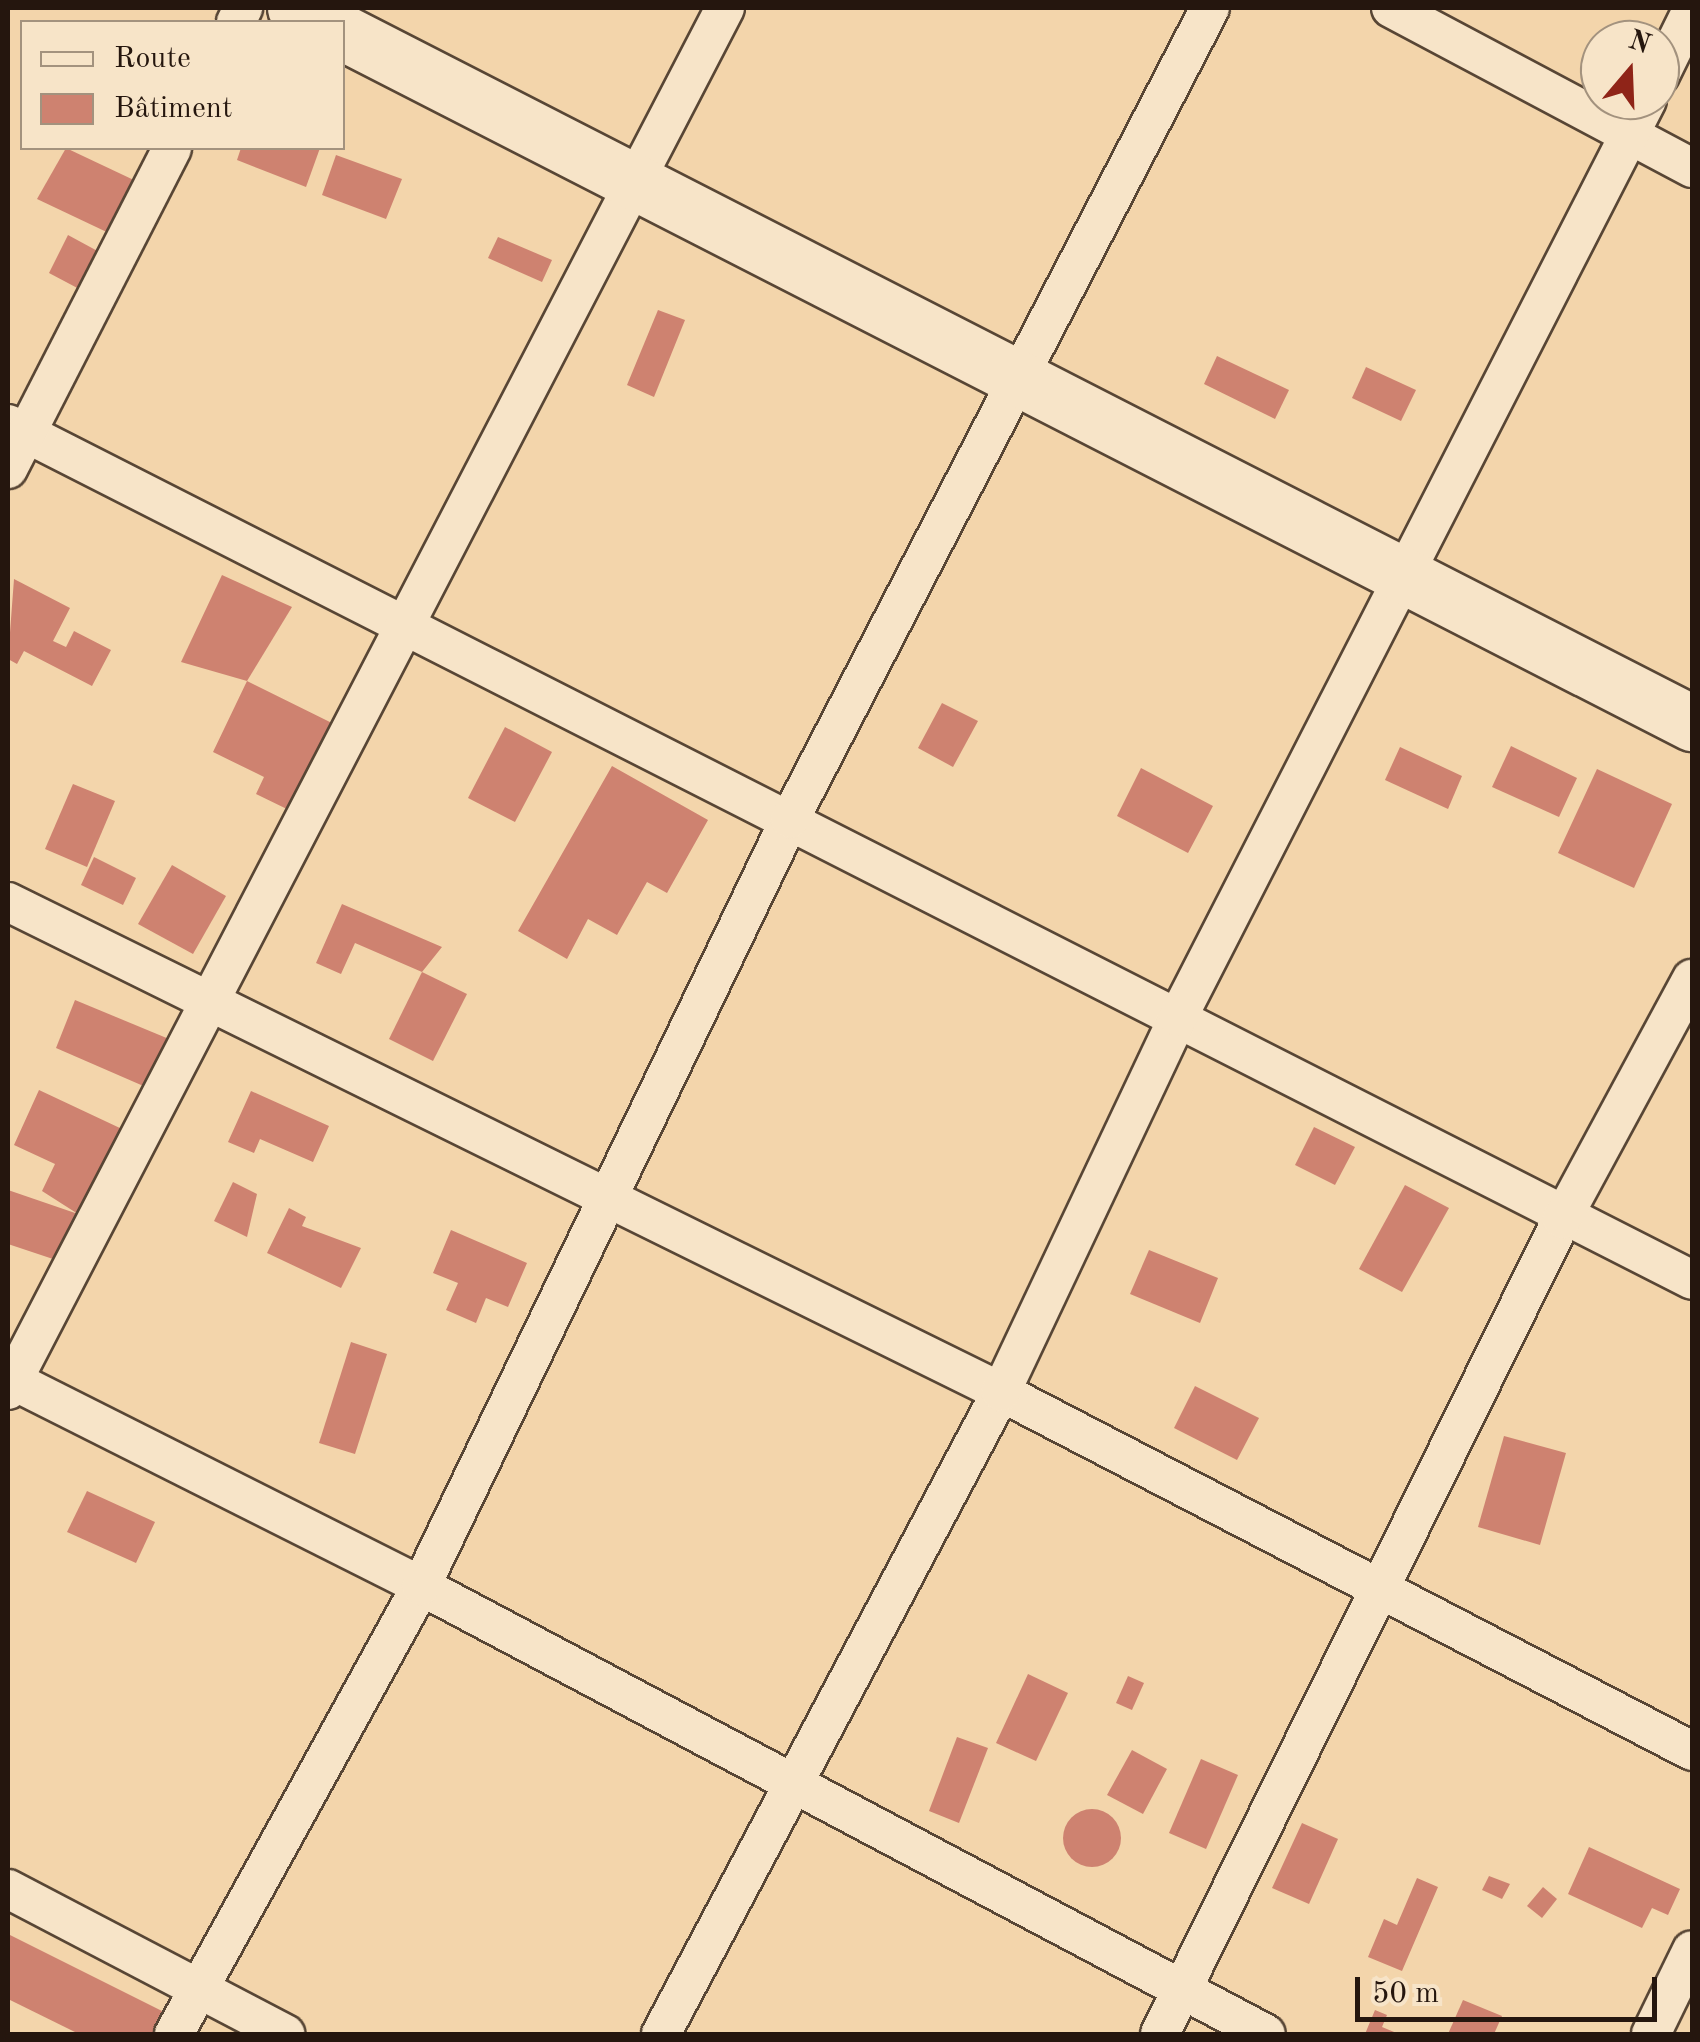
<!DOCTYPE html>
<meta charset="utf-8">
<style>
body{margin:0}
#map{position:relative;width:1700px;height:2042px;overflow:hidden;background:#f3d5ab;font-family:"Old Standard TT",serif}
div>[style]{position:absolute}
.building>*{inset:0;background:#ce8270}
.round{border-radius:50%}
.roads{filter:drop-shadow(2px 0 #584635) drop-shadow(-2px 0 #584635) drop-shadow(0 2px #584635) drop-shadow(0 -2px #584635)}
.street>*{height:38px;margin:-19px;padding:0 19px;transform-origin:19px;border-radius:19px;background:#f7e4c8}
.secondary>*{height:55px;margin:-27.5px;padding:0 27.5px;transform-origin:27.5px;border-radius:27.5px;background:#f7e4c8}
span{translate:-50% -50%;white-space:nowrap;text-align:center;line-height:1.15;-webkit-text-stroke:9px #f7e4c8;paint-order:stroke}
.frame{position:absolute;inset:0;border:10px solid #25160e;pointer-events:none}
.legend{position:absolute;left:20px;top:20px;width:325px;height:130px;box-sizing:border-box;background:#f7e4c8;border:2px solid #a3927e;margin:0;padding:12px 18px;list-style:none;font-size:30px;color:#25160e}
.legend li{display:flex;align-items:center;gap:20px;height:50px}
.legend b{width:50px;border:2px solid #a3927e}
.north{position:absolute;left:1580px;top:20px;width:100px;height:100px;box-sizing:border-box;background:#f7e4c8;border:2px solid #a3927e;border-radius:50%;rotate:19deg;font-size:28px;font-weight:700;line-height:40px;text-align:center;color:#25160e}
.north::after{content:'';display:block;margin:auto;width:35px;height:45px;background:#8f2418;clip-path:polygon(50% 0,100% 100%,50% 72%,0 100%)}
.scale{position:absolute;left:1355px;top:1977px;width:302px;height:45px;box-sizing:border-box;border:5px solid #25160e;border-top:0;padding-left:12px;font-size:30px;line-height:35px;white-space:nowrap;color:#25160e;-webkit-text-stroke:8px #f7e4c8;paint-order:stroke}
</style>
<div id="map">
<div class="building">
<i style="clip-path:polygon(66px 148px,138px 182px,113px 235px,37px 199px)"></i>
<i style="clip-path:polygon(241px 148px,320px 148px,306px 187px,237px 160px)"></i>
<i style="clip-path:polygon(336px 155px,402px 179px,386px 219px,322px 195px)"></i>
<i style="clip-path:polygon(68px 235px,103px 254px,83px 291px,49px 273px)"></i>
<i style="clip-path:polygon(498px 237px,552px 260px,542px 282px,488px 258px)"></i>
<i style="clip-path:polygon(658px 310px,685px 320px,654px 397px,627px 385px)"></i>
<i style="clip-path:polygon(1217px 356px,1289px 390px,1275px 419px,1204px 384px)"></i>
<i style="clip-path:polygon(1366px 367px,1416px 390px,1401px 421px,1352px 398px)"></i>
<i style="clip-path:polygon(222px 575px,292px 607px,247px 681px,181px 662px)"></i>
<i style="clip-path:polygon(14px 579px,70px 608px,53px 641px,66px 647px,74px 631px,111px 650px,92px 686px,24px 651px,17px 664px,8px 659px)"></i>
<i style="clip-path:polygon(247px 681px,340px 727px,293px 812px,256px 794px,264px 777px,213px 752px)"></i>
<i style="clip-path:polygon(942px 703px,978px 721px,953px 767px,918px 748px)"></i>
<i style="clip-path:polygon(505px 727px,552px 752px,515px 822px,468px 798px)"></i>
<i style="clip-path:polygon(1511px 746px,1577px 778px,1559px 817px,1492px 787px)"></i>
<i style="clip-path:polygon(1400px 747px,1462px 776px,1448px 809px,1385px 780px)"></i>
<i style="clip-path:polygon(612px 766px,708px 820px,667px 893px,647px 882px,617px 935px,588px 919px,567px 959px,518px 931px)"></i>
<i style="clip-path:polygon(1141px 768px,1213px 806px,1188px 853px,1117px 816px)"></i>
<i style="clip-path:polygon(1597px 769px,1672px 804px,1634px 888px,1558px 853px)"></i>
<i style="clip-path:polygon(73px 784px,115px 801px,87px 867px,45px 849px)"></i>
<i style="clip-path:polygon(94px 857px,136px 878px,123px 905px,81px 885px)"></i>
<i style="clip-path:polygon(172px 865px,226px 896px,193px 954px,138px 924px)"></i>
<i style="clip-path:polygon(342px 904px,442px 947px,422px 972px,355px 943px,341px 974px,316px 963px)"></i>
<i style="clip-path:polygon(422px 972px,467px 994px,433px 1061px,389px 1039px)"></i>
<i style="clip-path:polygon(75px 1000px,169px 1039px,148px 1088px,56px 1048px)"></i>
<i style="clip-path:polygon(39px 1090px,122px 1129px,78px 1214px,42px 1191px,55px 1164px,14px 1145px)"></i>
<i style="clip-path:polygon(251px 1091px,329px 1126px,313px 1162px,260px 1139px,254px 1153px,228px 1142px)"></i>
<i style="clip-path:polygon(1314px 1127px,1355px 1147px,1335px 1185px,1295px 1165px)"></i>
<i style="clip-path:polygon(233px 1182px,257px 1194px,247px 1237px,214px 1221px)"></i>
<i style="clip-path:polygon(1405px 1185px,1449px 1208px,1402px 1292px,1359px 1269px)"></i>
<i style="clip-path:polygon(8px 1190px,78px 1214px,62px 1262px,8px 1244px)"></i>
<i style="clip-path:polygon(289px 1208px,306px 1217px,302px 1226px,361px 1248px,341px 1288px,267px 1253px)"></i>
<i style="clip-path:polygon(451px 1230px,527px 1263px,508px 1307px,486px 1298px,476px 1323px,446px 1310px,458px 1283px,433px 1273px)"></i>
<i style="clip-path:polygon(1149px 1250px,1218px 1278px,1200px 1323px,1130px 1294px)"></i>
<i style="clip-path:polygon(351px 1342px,387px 1354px,355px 1454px,319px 1443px)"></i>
<i style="clip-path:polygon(1195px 1386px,1259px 1418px,1237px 1460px,1174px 1428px)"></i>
<i style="clip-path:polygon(1504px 1436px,1566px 1453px,1540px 1545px,1478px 1527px)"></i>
<i style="clip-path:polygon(87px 1491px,155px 1522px,136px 1563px,67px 1532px)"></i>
<i style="clip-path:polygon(1028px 1674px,1068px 1693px,1036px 1761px,996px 1743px)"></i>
<i style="clip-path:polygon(1128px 1676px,1144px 1683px,1132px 1710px,1116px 1703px)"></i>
<i style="clip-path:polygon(957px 1737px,988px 1748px,959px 1823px,929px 1811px)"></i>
<i style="clip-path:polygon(1132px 1750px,1167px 1769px,1143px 1814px,1107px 1795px)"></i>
<i style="clip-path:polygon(1201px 1759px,1238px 1775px,1206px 1849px,1169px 1833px)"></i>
<i class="round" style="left:1063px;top:1809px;width:58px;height:58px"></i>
<i style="clip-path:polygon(1302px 1823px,1338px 1839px,1309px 1904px,1272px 1888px)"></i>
<i style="clip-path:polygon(1589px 1847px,1680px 1889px,1668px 1915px,1652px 1908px,1642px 1928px,1568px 1894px)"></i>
<i style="clip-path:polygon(1489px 1876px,1510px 1884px,1502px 1899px,1482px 1890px)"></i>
<i style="clip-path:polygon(1417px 1878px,1438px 1887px,1402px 1971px,1368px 1957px,1384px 1919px,1397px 1925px)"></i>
<i style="clip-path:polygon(1543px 1887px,1557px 1899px,1542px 1918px,1527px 1906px)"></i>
<i style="clip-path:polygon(8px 1934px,180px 2020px,173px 2034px,79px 2034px,8px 1999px)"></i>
<i style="clip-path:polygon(1463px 2000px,1502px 2016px,1494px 2034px,1448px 2034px)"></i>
<i style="clip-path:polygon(1375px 2010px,1387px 2015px,1382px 2027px,1399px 2034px,1365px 2034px)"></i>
</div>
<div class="roads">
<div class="street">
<i style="left:1391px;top:8px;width:341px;rotate:28deg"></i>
<i style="left:236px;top:22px;width:16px;rotate:-63deg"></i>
<i style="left:1660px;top:75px;width:72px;rotate:-63.8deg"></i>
<i style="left:8px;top:424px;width:1889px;rotate:26.94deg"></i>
<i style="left:8px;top:469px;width:360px;rotate:-62.9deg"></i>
<i style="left:8px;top:902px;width:1107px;rotate:26.26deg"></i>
<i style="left:1001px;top:1392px;width:779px;rotate:27.45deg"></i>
<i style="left:8px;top:1378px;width:462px;rotate:26.7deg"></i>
<i style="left:421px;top:1586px;width:956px;rotate:27.93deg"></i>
<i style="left:8px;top:1390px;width:1557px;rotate:-62.58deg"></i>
<i style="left:8px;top:1889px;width:313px;rotate:27.6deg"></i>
<i style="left:174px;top:2034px;width:512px;rotate:-61.13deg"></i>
<i style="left:421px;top:1586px;width:851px;rotate:-64.31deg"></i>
<i style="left:790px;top:819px;width:913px;rotate:-62.62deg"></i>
<i style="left:661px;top:2034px;width:726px;rotate:-62.09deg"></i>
<i style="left:1001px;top:1392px;width:415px;rotate:-64.7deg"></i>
<i style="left:1178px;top:1017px;width:1030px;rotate:-62.91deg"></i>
<i style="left:1160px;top:2034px;width:909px;rotate:-63.75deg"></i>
<i style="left:1562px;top:1219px;width:273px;rotate:-61.6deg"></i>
<i style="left:1651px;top:2034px;width:93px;rotate:-64deg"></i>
</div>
<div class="secondary">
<i style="left:295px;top:8px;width:32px;rotate:26deg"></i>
<i style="left:342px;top:32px;width:1517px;rotate:27.11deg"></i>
</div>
</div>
<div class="frame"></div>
<ul class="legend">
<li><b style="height:12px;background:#f7e4c8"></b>Route</li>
<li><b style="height:28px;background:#ce8270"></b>Bâtiment</li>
</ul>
<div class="north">N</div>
<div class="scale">50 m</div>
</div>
